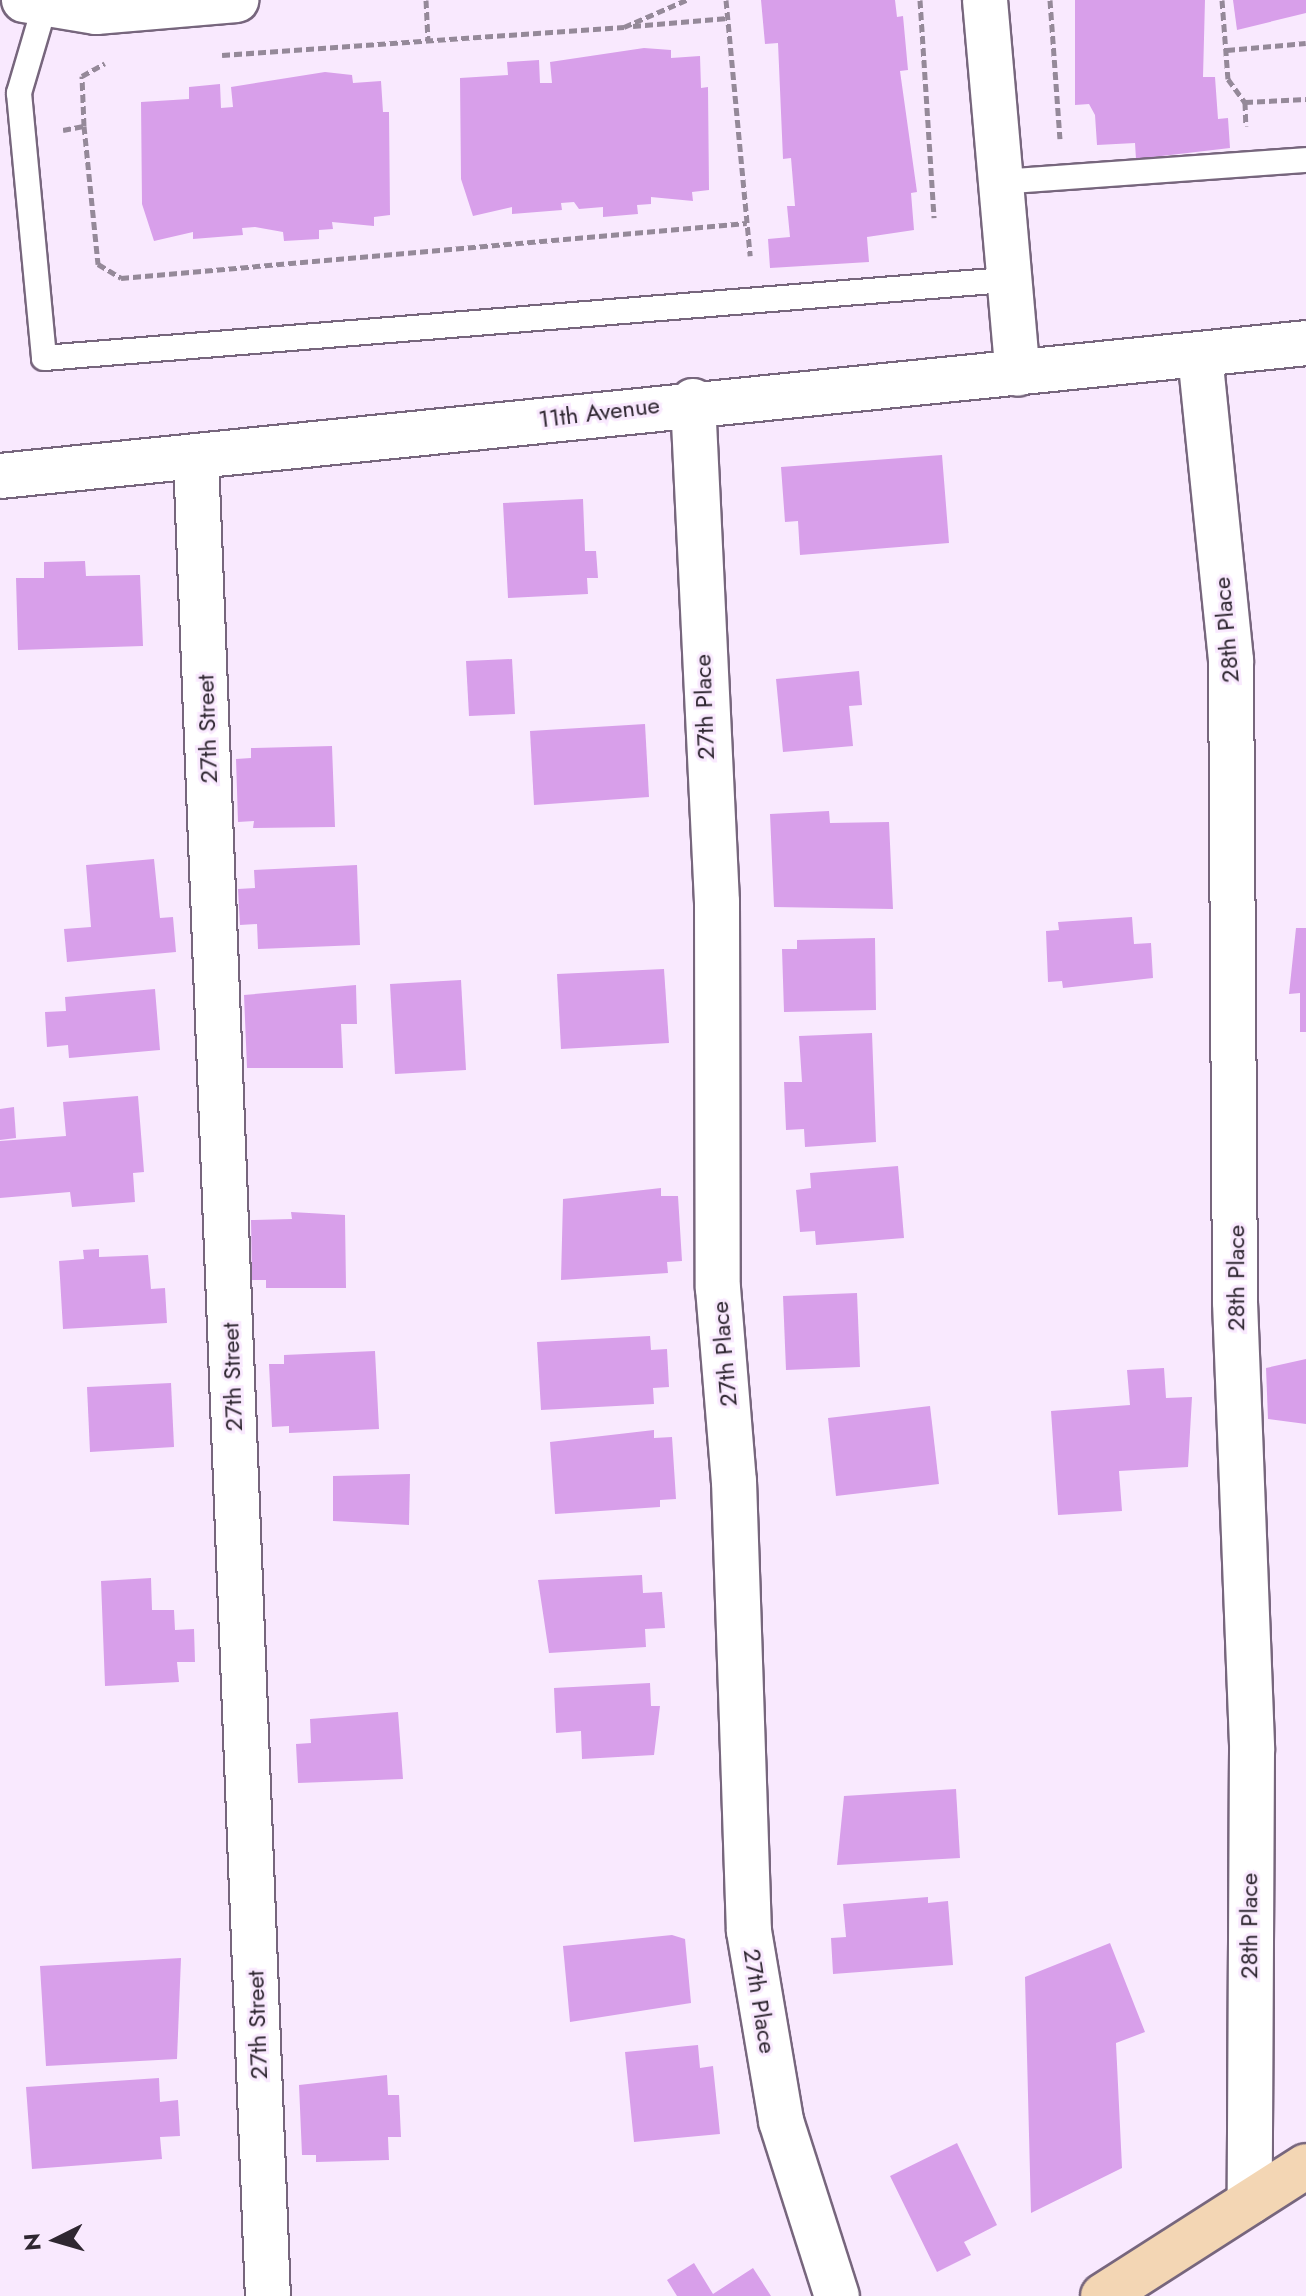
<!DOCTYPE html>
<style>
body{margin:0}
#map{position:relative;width:1306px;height:2296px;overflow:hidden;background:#f9e9fe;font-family:Jost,sans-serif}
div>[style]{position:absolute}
.building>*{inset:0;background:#d89fea}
.path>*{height:5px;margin-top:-2.5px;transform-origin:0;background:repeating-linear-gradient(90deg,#958999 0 8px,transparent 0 12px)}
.roads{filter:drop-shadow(2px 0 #77667d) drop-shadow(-2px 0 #77667d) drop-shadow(0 2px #77667d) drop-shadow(0 -2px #77667d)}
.lane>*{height:24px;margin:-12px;padding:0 12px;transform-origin:12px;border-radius:12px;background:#fff}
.street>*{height:44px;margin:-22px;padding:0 22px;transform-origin:22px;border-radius:22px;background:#fff}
.secondary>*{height:44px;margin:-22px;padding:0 22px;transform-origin:22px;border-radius:22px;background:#f3d6b4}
span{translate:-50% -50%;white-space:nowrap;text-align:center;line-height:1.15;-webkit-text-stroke:6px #f9e9fe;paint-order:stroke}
.street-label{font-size:24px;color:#2f2731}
.north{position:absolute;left:16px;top:2200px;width:80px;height:80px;-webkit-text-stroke:6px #f9e9fe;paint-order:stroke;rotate:265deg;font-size:22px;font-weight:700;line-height:32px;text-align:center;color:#2f2731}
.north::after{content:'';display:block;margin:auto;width:28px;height:36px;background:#2f2731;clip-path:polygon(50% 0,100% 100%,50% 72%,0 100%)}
</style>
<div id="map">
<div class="building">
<i style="clip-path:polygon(761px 0,895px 0,897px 17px,903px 16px,908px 70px,900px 71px,917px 192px,911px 193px,914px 230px,867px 237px,869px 262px,770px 268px,768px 239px,790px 237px,787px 206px,795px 206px,791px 158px,783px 159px,778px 43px,765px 44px)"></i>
<i style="clip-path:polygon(1075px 0,1205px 0,1203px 77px,1215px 77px,1218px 119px,1228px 118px,1230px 148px,1136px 159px,1135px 143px,1097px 145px,1095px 115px,1089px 104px,1075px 105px)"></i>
<i style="clip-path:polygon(1233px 0,1306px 0,1306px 13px,1237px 30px)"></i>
<i style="clip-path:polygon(644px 48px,671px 50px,671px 58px,700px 56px,701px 88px,708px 87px,709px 190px,692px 192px,693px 201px,651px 197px,651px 204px,637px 205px,638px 214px,603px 217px,603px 207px,579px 209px,574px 202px,561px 203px,562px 210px,512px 214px,512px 207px,473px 216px,461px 179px,460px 78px,508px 75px,507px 62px,539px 60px,540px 83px,552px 83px,550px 62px)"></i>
<i style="clip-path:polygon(325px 72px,352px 75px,353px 83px,381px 81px,383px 112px,389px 112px,390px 215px,374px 217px,374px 226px,332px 222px,333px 229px,319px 230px,319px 239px,284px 241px,283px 232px,255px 227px,242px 228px,243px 235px,193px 239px,193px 232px,154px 241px,142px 204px,141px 102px,189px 99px,189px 87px,220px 84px,221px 108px,233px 107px,231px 87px)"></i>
<i style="clip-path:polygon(942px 455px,949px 543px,800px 555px,798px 521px,785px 522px,781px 467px)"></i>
<i style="clip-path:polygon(583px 499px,585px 551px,596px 551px,598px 578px,587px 578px,588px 594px,508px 598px,503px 503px)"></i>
<i style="clip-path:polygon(85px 561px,86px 576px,140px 575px,143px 646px,18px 650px,16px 578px,44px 578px,44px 562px)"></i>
<i style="clip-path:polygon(512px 659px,515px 714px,469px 716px,466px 661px)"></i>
<i style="clip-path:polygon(859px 671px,862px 705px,849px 706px,853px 746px,783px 752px,776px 679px)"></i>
<i style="clip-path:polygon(645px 724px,649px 797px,534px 805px,530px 731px)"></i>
<i style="clip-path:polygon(332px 746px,335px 827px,253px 828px,254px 821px,238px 822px,236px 759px,251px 758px,251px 748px)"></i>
<i style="clip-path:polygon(829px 811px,830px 823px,889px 822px,893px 909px,774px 907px,770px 814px)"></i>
<i style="clip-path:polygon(154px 859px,160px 918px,173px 917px,176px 952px,67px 962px,64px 929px,91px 927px,86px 865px)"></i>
<i style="clip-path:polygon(357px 865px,360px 945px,258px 949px,257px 924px,240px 925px,238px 889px,255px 888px,254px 870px)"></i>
<i style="clip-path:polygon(1132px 917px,1134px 944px,1151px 943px,1153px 978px,1063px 988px,1062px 981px,1048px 982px,1046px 931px,1059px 930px,1058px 922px)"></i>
<i style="clip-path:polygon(1296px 928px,1306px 928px,1306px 1032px,1300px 1032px,1300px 993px,1289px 994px)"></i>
<i style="clip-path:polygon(875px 938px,876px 1010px,784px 1012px,782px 949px,797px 949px,797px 940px)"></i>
<i style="clip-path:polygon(664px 969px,669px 1043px,561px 1049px,557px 974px)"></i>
<i style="clip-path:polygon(461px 980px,466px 1070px,395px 1074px,390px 984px)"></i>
<i style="clip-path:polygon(356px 985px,357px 1024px,341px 1024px,343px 1068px,247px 1068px,244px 995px)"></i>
<i style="clip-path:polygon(155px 989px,160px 1050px,69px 1058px,68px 1045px,47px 1047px,45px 1012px,66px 1011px,65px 997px)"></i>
<i style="clip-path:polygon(872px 1033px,876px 1142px,805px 1147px,804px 1129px,786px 1130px,784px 1082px,802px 1082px,799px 1036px)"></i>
<i style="clip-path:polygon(138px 1096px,144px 1172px,133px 1173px,135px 1202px,72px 1207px,70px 1192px,0 1198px,0 1141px,66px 1136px,63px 1102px)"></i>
<i style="clip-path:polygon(14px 1107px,16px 1138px,0 1140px,0 1109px)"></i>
<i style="clip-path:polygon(898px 1166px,904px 1238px,816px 1245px,815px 1231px,800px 1232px,796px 1190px,811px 1188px,810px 1173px)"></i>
<i style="clip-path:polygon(661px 1188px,661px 1196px,678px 1196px,682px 1261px,667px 1262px,668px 1273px,561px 1280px,563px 1199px)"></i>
<i style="clip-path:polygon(291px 1212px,345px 1215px,346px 1288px,266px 1288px,266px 1280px,252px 1280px,251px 1220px,292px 1219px)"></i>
<i style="clip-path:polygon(99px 1249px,99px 1257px,148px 1255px,151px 1289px,165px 1288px,167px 1323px,63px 1329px,59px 1261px,84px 1259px,83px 1250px)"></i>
<i style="clip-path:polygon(857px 1293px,860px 1367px,786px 1370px,783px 1296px)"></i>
<i style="clip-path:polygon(650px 1336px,651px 1350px,667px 1349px,669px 1387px,653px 1388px,654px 1404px,541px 1410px,537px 1342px)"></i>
<i style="clip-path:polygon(375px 1351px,379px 1429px,289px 1433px,289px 1426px,272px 1427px,269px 1364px,284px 1364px,284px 1355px)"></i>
<i style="clip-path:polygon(1306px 1359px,1306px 1424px,1268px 1419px,1266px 1368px)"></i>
<i style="clip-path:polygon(1164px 1368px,1166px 1398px,1192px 1397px,1188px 1467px,1119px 1471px,1122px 1511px,1058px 1515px,1051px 1411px,1130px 1405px,1127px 1370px)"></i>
<i style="clip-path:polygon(171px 1383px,174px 1447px,90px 1452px,87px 1387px)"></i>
<i style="clip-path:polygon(930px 1406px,939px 1484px,836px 1496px,828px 1418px)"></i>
<i style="clip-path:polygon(654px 1430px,654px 1438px,672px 1437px,676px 1499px,660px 1500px,660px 1507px,555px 1514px,550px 1442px)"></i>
<i style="clip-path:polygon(410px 1474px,409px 1525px,333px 1521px,333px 1476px)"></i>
<i style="clip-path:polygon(642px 1575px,643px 1593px,662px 1592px,665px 1628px,645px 1629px,646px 1647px,549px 1653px,538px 1580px)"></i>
<i style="clip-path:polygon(151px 1578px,152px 1610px,174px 1610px,175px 1630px,194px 1629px,195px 1662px,177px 1662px,179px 1682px,105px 1686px,101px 1581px)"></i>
<i style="clip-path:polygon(650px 1683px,651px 1706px,660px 1706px,654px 1755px,582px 1759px,581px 1731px,556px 1733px,554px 1688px)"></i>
<i style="clip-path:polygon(398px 1712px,403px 1779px,298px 1783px,296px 1744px,311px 1743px,310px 1719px)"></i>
<i style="clip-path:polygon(956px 1789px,960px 1858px,837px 1865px,844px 1796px)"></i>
<i style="clip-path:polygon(928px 1897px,928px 1903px,948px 1901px,953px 1965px,833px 1974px,831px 1938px,846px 1937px,843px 1904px)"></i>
<i style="clip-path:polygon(672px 1935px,685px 1939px,691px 2003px,570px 2022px,563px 1946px)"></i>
<i style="clip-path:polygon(1110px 1943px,1145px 2032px,1116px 2043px,1122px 2168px,1031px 2213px,1025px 1977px)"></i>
<i style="clip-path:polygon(181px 1958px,177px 2059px,46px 2066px,40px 1966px)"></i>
<i style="clip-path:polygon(698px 2045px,700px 2068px,713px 2066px,720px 2134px,634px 2142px,625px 2052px)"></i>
<i style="clip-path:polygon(387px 2075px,388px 2095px,399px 2095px,401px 2137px,388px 2137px,389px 2160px,316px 2162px,316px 2155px,302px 2155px,299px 2085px)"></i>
<i style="clip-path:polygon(159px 2078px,160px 2102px,178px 2100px,180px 2136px,160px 2137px,162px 2159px,32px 2169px,26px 2087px)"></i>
<i style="clip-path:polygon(957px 2143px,997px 2225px,964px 2242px,971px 2255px,937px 2272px,890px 2176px)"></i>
<i style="clip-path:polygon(694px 2263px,713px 2294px,753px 2268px,771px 2296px,677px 2296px,667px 2280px)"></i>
</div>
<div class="path">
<i style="left:426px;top:0;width:41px;rotate:87.2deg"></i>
<i style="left:726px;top:0;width:257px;rotate:84.6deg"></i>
<i style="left:920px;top:0;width:218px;rotate:86.3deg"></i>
<i style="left:1050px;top:0;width:139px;rotate:85.9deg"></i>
<i style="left:1222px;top:0;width:79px;rotate:85.7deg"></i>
<i style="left:1228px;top:79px;width:29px;rotate:54deg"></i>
<i style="left:1245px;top:102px;width:24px;rotate:88deg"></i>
<i style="left:633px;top:26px;width:95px;rotate:-4.8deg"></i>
<i style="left:1227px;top:50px;width:79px;rotate:-5.1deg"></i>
<i style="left:222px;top:55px;width:403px;rotate:-4deg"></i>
<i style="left:624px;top:27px;width:68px;rotate:-23.5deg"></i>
<i style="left:1245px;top:102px;width:61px;rotate:-2.8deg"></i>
<i style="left:84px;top:126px;width:139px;rotate:84.2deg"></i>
<i style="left:98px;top:264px;width:27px;rotate:31deg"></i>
<i style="left:121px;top:278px;width:628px;rotate:-5.02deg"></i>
<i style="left:63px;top:130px;width:21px;rotate:-11deg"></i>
<i style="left:84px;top:126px;width:50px;rotate:-92.3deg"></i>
<i style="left:82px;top:76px;width:26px;rotate:-29deg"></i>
</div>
<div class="roads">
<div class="lane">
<i style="left:44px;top:8px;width:89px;rotate:106.4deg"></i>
<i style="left:19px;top:93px;width:266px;rotate:84.6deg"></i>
<i style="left:44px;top:358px;width:965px;rotate:-4.64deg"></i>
<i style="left:999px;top:182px;width:308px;rotate:-4.1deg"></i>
</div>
<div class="street">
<i style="left:24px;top:0;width:73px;rotate:9.5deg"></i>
<i style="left:96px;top:12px;width:141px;rotate:-4.9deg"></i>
<i style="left:985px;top:0;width:375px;rotate:85deg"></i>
<i style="left:1200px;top:355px;width:307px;rotate:84.2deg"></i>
<i style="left:1231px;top:660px;width:642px;rotate:89.64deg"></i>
<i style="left:1235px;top:1302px;width:449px;rotate:87.8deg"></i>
<i style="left:1252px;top:1751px;width:451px;rotate:90.3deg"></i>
<i style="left:693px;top:401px;width:502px;rotate:87.26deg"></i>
<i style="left:717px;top:902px;width:386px;rotate:89.9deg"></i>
<i style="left:718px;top:1288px;width:194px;rotate:85.3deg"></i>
<i style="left:734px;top:1481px;width:450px;rotate:88.1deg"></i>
<i style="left:749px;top:1931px;width:193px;rotate:80.4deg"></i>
<i style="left:781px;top:2121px;width:184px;rotate:72.3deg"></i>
<i style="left:196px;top:458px;width:1839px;rotate:87.76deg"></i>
<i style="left:0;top:476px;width:1313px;rotate:-5.81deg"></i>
</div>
<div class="secondary">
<i style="left:1103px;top:2296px;width:241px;rotate:-32.6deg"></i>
</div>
</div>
<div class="street-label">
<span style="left:599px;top:412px;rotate:-7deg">11th Avenue</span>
<span style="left:1226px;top:630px;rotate:-95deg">28th Place</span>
<span style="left:704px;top:707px;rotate:-92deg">27th Place</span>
<span style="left:207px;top:729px;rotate:-92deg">27th Street</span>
<span style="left:1236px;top:1278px;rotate:-90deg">28th Place</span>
<span style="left:724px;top:1354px;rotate:-95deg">27th Place</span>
<span style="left:232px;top:1377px;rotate:-92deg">27th Street</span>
<span style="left:1249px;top:1926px;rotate:-90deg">28th Place</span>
<span style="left:760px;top:2001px;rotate:81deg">27th Place</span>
<span style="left:257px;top:2025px;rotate:-92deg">27th Street</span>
</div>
<div class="north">N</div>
</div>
